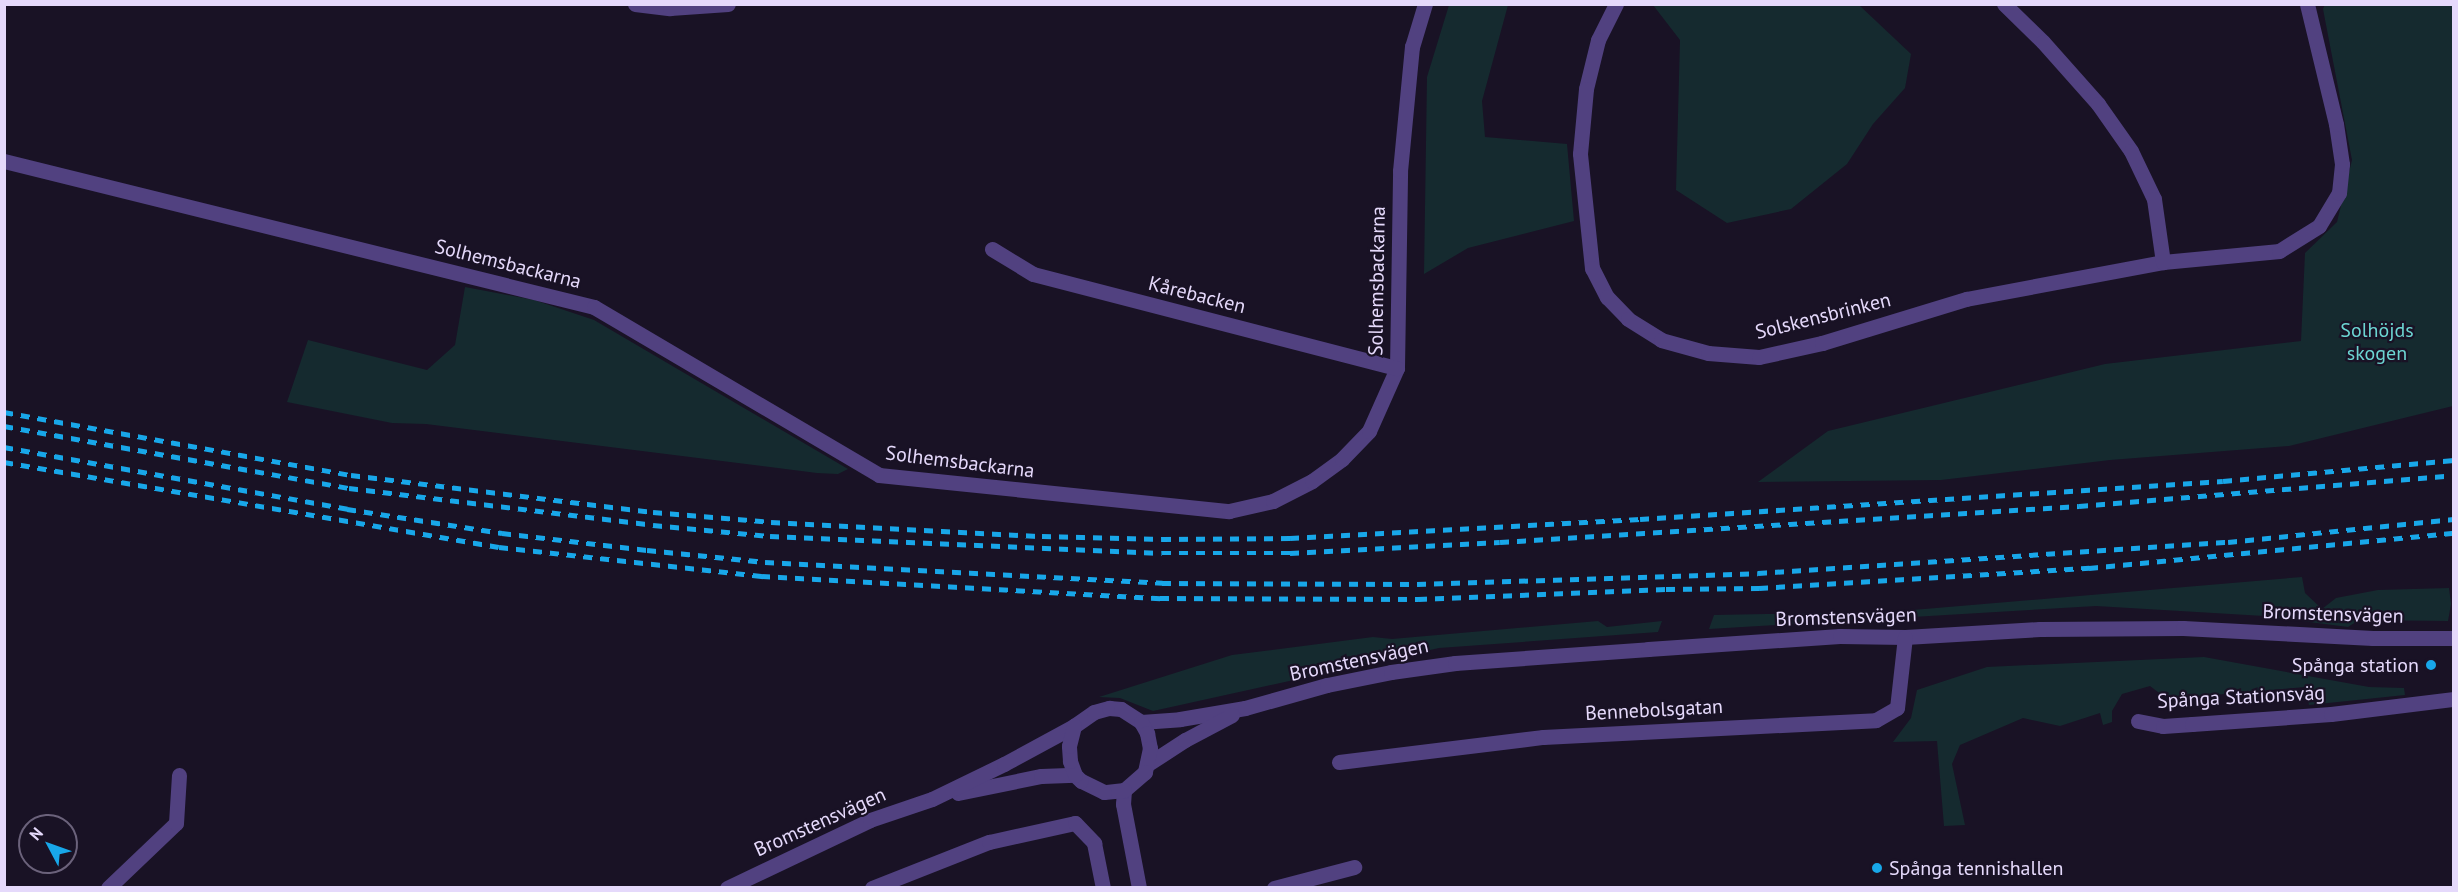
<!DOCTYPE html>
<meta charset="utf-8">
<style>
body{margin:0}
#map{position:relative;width:2458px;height:892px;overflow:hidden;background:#191225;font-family:"PT Sans",sans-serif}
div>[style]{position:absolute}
.green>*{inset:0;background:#152a2f}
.minor>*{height:15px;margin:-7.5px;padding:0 7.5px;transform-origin:7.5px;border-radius:7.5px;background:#514180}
.rail>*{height:4.5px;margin-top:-2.25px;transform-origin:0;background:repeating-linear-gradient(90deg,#18a7e9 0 9px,transparent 0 17px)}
.dots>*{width:16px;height:16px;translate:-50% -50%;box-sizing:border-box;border:3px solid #191225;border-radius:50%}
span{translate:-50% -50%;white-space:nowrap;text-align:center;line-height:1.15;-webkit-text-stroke:4.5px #191225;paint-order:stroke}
.street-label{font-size:20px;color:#e5d9fb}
.park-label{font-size:20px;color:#6cd5d2}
.poi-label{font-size:20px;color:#e5d9fb}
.right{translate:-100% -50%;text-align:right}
.left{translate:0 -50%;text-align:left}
.frame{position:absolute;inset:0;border:6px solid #e5d9fb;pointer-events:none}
.north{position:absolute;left:18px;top:814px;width:60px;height:60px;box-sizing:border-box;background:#191225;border:2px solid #6b627b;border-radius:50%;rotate:311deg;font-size:16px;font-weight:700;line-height:24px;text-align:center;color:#e5d9fb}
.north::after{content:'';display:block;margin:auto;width:21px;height:27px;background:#18a7e9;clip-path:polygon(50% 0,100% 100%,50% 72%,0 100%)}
</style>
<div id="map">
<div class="green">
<i style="clip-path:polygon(2325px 4px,2453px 5px,2453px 406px,2289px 446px,2110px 460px,1941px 480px,1758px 482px,1828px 431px,2105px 364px,2301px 341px,2305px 253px,2337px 222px,2352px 160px,2323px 9px)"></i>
<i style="clip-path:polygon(1449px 5px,1508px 5px,1482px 101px,1485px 137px,1567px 144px,1574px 221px,1468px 248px,1424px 274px,1427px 77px)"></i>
<i style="clip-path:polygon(1653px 5px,1859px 5px,1911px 54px,1905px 88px,1873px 124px,1847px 164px,1791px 209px,1727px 223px,1676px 190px,1680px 40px)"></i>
<i style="clip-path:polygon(465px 287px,534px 300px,594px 320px,848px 469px,838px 474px,817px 473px,426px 424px,392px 423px,287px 402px,308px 340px,427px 370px,455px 345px)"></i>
<i style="clip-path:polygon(2302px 577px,2305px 593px,2322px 609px,2336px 598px,2378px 590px,2449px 588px,2451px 604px,2448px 621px,2359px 620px,2348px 627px,2264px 616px,2096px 606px,1709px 629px,1714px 615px,1889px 612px)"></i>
<i style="clip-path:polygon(1598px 621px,1607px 627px,1662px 621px,1658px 632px,1439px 648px,1153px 711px,1120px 698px,1099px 697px,1232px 655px,1373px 637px,1392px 639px)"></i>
<i style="clip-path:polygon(2204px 657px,2369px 687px,2404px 688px,2405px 695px,2309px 705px,2305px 687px,2167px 699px,2150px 686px,2122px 694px,2112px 711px,2112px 722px,2103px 725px,2100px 713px,2060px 726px,2023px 718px,1960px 745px,1952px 764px,1965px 825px,1944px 826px,1937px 741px,1893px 742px,1911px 718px,1917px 690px,1987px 667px)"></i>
</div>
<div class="minor">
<i style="left:635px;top:4px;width:35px;rotate:7deg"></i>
<i style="left:670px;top:8px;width:58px;rotate:-3.9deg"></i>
<i style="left:1616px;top:4px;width:40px;rotate:116.6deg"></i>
<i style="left:1598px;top:40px;width:50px;rotate:103.8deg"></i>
<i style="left:1586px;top:89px;width:65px;rotate:95.3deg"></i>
<i style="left:1580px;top:154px;width:115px;rotate:84deg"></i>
<i style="left:1592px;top:268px;width:33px;rotate:63deg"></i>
<i style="left:1607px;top:297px;width:30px;rotate:46deg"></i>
<i style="left:1628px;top:319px;width:39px;rotate:32deg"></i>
<i style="left:1661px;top:340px;width:49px;rotate:15.5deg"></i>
<i style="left:1708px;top:353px;width:51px;rotate:4.5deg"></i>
<i style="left:1759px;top:357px;width:65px;rotate:-12.5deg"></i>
<i style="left:1822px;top:343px;width:151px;rotate:-17deg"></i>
<i style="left:1966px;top:299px;width:200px;rotate:-10.6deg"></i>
<i style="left:2163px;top:262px;width:117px;rotate:-5.4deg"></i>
<i style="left:2279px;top:251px;width:47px;rotate:-32deg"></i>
<i style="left:2319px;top:226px;width:39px;rotate:-59deg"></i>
<i style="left:2339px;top:193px;width:29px;rotate:-84deg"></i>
<i style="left:2342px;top:164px;width:40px;rotate:-98.5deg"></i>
<i style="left:2336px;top:124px;width:123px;rotate:-103.6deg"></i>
<i style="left:2004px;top:4px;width:54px;rotate:44.3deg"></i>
<i style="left:2043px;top:42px;width:83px;rotate:48.4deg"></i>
<i style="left:2098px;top:104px;width:57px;rotate:54.9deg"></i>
<i style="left:2131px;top:151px;width:53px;rotate:64.4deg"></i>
<i style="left:2154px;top:199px;width:64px;rotate:81.9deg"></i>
<i style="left:4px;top:161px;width:608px;rotate:13.9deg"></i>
<i style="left:594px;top:307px;width:331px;rotate:30.5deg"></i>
<i style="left:879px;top:475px;width:352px;rotate:5.9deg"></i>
<i style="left:1229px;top:511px;width:45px;rotate:-12.8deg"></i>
<i style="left:1273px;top:501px;width:44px;rotate:-27.1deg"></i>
<i style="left:1312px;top:481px;width:37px;rotate:-36deg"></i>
<i style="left:1342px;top:459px;width:39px;rotate:-46deg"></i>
<i style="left:1369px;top:431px;width:69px;rotate:-66deg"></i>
<i style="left:1397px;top:368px;width:197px;rotate:-89.1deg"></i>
<i style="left:1400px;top:171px;width:125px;rotate:-84.5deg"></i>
<i style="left:1412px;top:47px;width:45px;rotate:-73.2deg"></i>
<i style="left:992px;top:249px;width:48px;rotate:31.4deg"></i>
<i style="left:1033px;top:274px;width:376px;rotate:14.5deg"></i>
<i style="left:2138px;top:721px;width:25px;rotate:11deg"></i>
<i style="left:2163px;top:726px;width:29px;rotate:-4deg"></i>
<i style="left:2192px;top:724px;width:139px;rotate:-4.1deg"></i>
<i style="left:2331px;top:714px;width:124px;rotate:-7deg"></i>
<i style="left:1141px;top:722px;width:39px;rotate:-4deg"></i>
<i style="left:1180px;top:719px;width:66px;rotate:-9.6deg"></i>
<i style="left:1245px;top:708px;width:85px;rotate:-15.7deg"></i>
<i style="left:1327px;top:685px;width:65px;rotate:-11.5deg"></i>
<i style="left:1391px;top:672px;width:65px;rotate:-8deg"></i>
<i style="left:1455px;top:663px;width:194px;rotate:-4.1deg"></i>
<i style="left:1648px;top:649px;width:192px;rotate:-3.9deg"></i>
<i style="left:1840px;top:636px;width:65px;rotate:0.9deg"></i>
<i style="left:1905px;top:637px;width:135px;rotate:-3.4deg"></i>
<i style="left:2040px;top:629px;width:143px;rotate:-0.4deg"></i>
<i style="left:2183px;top:628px;width:190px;rotate:3deg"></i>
<i style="left:2373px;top:638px;width:81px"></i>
<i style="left:1339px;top:762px;width:206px;rotate:-7deg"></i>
<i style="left:1543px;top:737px;width:333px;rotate:-2.9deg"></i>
<i style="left:1876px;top:720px;width:24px;rotate:-30deg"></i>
<i style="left:1897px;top:708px;width:71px;rotate:-83.6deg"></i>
<i style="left:1148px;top:764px;width:44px;rotate:-33deg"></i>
<i style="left:1185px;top:740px;width:53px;rotate:-28deg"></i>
<i style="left:1124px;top:790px;width:14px;rotate:94deg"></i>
<i style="left:1123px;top:804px;width:86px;rotate:79.2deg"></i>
<i style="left:958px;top:793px;width:85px;rotate:-11.6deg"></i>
<i style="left:1041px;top:776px;width:34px;rotate:-2deg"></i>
<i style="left:108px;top:888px;width:94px;rotate:-43.7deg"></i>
<i style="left:176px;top:823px;width:48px;rotate:-86.4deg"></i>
<i style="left:727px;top:888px;width:158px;rotate:-25.4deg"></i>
<i style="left:870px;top:820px;width:65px;rotate:-18.7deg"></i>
<i style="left:932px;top:799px;width:80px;rotate:-25.9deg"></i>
<i style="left:1004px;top:764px;width:80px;rotate:-28.5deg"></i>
<i style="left:1074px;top:726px;width:24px;rotate:-35deg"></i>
<i style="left:1094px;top:712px;width:16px;rotate:-15deg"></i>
<i style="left:1109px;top:708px;width:12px;rotate:5deg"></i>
<i style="left:1121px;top:709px;width:24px;rotate:33deg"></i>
<i style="left:1141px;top:722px;width:13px;rotate:61deg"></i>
<i style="left:1147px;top:733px;width:15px;rotate:79deg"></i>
<i style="left:1150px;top:748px;width:25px;rotate:102deg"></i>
<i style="left:1145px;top:772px;width:28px;rotate:139deg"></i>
<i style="left:1124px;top:790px;width:20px;rotate:174deg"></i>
<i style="left:1104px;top:792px;width:25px;rotate:-154deg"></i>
<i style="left:1081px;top:781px;width:8px;rotate:-135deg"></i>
<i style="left:1075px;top:775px;width:15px;rotate:-110deg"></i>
<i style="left:1070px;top:761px;width:15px;rotate:-94deg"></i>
<i style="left:1069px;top:746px;width:21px;rotate:-76deg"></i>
<i style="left:872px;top:888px;width:126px;rotate:-21.5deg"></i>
<i style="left:989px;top:842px;width:88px;rotate:-12.5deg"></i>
<i style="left:1075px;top:823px;width:28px;rotate:46deg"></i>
<i style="left:1094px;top:843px;width:46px;rotate:78.7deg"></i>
<i style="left:1274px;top:888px;width:83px;rotate:-14.7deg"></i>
</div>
<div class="rail">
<i style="left:4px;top:412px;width:353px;rotate:10.3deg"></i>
<i style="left:351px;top:475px;width:304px;rotate:7deg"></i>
<i style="left:653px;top:512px;width:118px;rotate:4.8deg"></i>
<i style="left:771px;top:522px;width:271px;rotate:3deg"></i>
<i style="left:1042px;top:536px;width:120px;rotate:1.4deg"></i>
<i style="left:1162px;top:539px;width:128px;rotate:-0.4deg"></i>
<i style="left:1290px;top:538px;width:351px;rotate:-3.1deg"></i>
<i style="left:1640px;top:519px;width:584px;rotate:-3.73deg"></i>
<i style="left:2223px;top:481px;width:232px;rotate:-5.2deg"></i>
<i style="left:4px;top:426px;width:351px;rotate:10.2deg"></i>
<i style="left:349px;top:488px;width:306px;rotate:6.9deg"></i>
<i style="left:653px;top:525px;width:118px;rotate:5.4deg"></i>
<i style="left:770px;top:536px;width:392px;rotate:2.5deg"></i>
<i style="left:1162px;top:553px;width:128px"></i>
<i style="left:1290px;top:553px;width:210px;rotate:-3deg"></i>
<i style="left:1500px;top:542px;width:580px;rotate:-3.56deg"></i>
<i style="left:2079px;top:506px;width:376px;rotate:-4.7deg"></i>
<i style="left:4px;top:447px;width:349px;rotate:10.2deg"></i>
<i style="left:347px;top:509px;width:157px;rotate:8.8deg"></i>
<i style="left:502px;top:533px;width:146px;rotate:6.7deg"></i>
<i style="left:647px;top:550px;width:119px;rotate:5.8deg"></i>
<i style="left:765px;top:562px;width:398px;rotate:3deg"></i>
<i style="left:1162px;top:583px;width:255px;rotate:0.2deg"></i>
<i style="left:1417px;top:584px;width:341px;rotate:-1.8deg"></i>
<i style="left:1758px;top:573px;width:471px;rotate:-3.8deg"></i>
<i style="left:2228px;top:542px;width:227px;rotate:-5.8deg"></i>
<i style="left:4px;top:462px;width:502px;rotate:9.74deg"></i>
<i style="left:499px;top:547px;width:264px;rotate:6.3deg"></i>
<i style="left:761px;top:576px;width:400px;rotate:3.2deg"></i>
<i style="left:1160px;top:598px;width:258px;rotate:0.2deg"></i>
<i style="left:1418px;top:599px;width:248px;rotate:-2.3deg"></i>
<i style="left:1666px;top:589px;width:93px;rotate:-0.6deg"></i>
<i style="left:1759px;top:588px;width:331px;rotate:-3.5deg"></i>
<i style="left:2089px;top:568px;width:367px;rotate:-5.5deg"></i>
</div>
<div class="dots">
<i style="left:2431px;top:665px;background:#18a7e9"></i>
<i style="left:1877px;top:868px;background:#18a7e9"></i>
</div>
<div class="street-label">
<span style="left:508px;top:264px;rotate:14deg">Solhemsbackarna</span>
<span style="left:1377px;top:281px;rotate:-89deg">Solhemsbackarna</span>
<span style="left:1197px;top:295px;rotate:14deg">Kårebacken</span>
<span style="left:1823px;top:316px;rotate:-14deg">Solskensbrinken</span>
<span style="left:960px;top:462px;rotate:7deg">Solhemsbackarna</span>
<span style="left:2333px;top:614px;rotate:2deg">Bromstensvägen</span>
<span style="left:1846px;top:617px;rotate:-2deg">Bromstensvägen</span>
<span style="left:1359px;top:660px;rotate:-12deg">Bromstensvägen</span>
<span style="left:2241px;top:697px;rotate:-3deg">Spånga Stationsväg</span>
<span style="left:1654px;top:710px;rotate:-3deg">Bennebolsgatan</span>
<span style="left:820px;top:822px;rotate:-24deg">Bromstensvägen</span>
</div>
<div class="park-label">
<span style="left:2377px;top:342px">Solhöjds<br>skogen</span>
</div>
<div class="poi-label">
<span class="right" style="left:2419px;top:665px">Spånga station</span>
<span class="left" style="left:1889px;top:868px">Spånga tennishallen</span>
</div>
<div class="frame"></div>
<div class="north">N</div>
</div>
